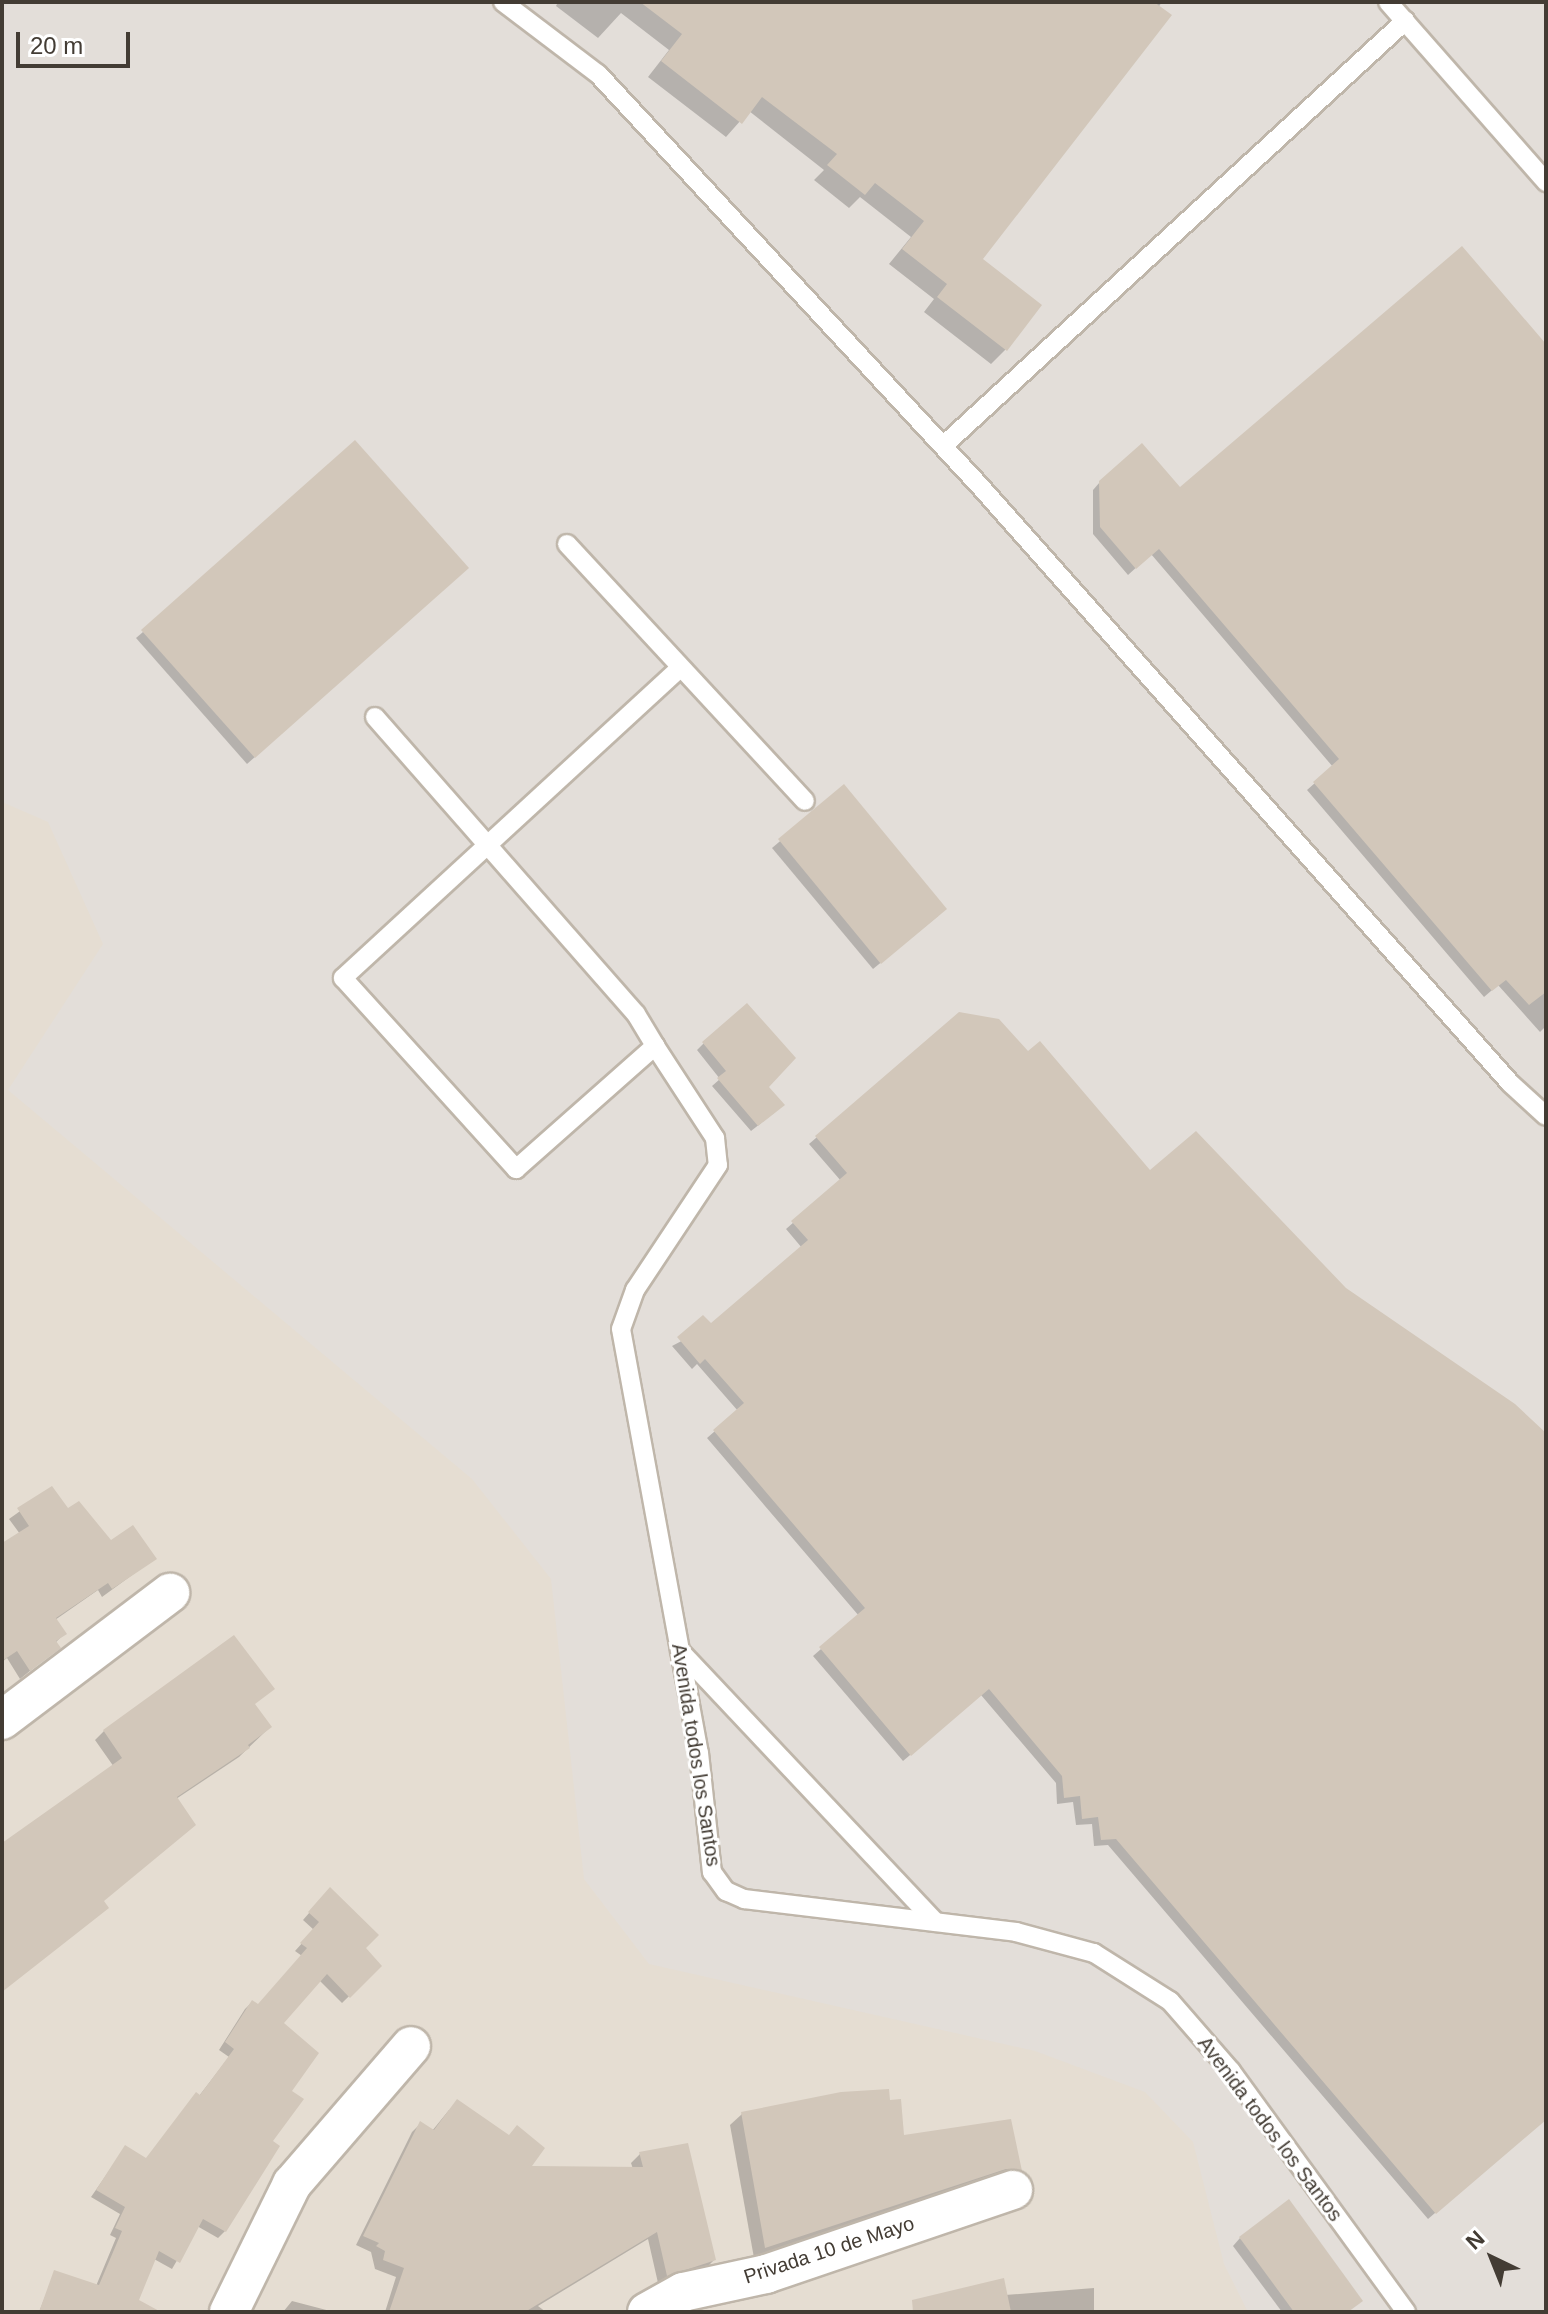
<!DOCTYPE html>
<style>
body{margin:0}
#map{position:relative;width:1548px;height:2314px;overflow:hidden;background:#f1ece4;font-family:Helvetica,sans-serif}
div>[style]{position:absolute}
.residential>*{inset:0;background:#e5ddd2}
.industrial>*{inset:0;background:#e3ded9}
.shadow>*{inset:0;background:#0003}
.building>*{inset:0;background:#d2c7ba}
.roads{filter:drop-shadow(2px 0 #bfb6aa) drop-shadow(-2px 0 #bfb6aa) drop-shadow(0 2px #bfb6aa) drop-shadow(0 -2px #bfb6aa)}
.service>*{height:18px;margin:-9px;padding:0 9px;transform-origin:9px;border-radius:9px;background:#fff}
.minor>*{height:38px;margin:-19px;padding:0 19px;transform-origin:19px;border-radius:19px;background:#fff}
span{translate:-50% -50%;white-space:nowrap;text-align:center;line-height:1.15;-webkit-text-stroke:6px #fff;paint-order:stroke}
.street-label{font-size:20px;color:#433c34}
.frame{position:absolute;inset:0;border:4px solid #433c34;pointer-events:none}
.north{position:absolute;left:1452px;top:2218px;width:80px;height:80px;-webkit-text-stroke:6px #fff;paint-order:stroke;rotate:317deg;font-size:22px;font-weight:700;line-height:32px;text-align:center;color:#433c34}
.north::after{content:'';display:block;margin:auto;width:28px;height:36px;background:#433c34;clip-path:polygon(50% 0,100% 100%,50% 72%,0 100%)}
.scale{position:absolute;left:16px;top:32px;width:114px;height:36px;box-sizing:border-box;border:4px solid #433c34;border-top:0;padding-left:10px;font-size:24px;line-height:28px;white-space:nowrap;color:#433c34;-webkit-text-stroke:6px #fff;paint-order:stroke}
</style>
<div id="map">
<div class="residential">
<i style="clip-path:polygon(2px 2px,1546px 2px,1546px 2312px,2px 2312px)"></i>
</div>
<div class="industrial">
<i style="clip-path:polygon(2px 2px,1546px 2px,1546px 2312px,1248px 2312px,1224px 2264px,1193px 2142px,1145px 2092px,1035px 2051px,649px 1964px,584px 1879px,551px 1579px,472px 1479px,8px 1090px,103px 944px,48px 822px,2px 802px)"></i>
</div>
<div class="shadow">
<i style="clip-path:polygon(558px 2px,1162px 2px,980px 260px,1006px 349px,991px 364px,924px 312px,934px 299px,889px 264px,911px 237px,860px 197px,849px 208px,814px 180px,824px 170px,749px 111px,726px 137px,648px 77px,669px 50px,621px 13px,598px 38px,556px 6px)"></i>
<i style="clip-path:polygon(1546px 348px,1546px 1026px,1540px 1032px,1498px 985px,1484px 997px,1307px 790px,1333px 767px,1151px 554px,1128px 575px,1093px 534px,1093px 490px,1100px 482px,1180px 490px)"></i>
<i style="clip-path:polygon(460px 574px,247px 764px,136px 638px,143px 632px)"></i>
<i style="clip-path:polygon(844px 787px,938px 916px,873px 969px,772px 848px)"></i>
<i style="clip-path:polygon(959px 1015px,1028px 1054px,1149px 1173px,1345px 1290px,1546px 1433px,1546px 2118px,1428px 2219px,1108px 1845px,1094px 1846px,1092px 1824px,1076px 1825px,1073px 1802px,1057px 1804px,1056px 1783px,981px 1695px,903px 1761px,813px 1656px,859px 1616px,707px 1438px,738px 1411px,697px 1364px,692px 1369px,672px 1346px,710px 1326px,802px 1248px,786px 1229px,841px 1181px,809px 1144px)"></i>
<i style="clip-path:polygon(704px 1043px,767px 1087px,775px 1112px,751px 1131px,712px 1086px,720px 1079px,697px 1050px)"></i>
<i style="clip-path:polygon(51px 1489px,67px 1511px,111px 1543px,154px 1559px,102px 1597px,98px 1590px,55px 1620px,64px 1634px,55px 1643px,58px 1648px,20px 1679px,7px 1658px,2px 1662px,2px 1548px,20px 1534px,9px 1519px)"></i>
<i style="clip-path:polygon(253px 1705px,270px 1727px,239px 1757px,176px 1799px,102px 1901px,2px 1991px,2px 1845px,114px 1767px,95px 1740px,104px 1731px)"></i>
<i style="clip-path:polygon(323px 1897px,380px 1966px,342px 2003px,319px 1980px,282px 2023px,290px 2091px,225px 2231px,218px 2238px,197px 2226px,172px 2269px,154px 2259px,133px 2312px,39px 2312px,55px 2272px,96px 2286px,116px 2238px,110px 2235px,120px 2214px,91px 2197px,125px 2148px,145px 2160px,199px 2096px,229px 2057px,219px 2050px,245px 2009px,252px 2002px,257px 2006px,302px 1956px,295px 1951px,314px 1930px,303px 1920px)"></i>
<i style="clip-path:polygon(449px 2110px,528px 2168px,633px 2169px,631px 2163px,640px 2154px,714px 2260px,705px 2269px,658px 2283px,648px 2239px,538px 2306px,546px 2312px,385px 2312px,396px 2277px,375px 2269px,371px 2252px,356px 2245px,412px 2132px,421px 2123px,432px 2131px)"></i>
<i style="clip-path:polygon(742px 2114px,902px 2137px,1020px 2170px,1008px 2181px,754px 2258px,730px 2125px)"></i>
<i style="clip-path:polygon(1240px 2238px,1348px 2312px,1282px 2312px,1233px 2246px)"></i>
<i style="clip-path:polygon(1094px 2288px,1094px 2312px,917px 2312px,1005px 2295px)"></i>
<i style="clip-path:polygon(292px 2301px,334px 2312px,275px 2312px,283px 2312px)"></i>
</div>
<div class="building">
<i style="clip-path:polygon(640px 2px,1154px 2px,1172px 15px,983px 259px,1042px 305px,1007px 351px,937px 297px,947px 284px,902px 249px,924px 221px,875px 183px,865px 195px,827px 165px,837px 154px,762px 97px,742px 124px,661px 61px,682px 34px)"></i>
<i style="clip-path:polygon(1462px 246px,1546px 344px,1546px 992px,1529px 1005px,1506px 980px,1492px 991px,1313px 782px,1339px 759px,1159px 549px,1136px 569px,1100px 527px,1099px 481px,1142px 443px,1180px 487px)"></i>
<i style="clip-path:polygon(355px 440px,469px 568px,255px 758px,141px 630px)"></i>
<i style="clip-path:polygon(844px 784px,947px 909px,881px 964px,778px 839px)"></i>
<i style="clip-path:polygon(747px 1003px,796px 1058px,769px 1087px,785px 1105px,758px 1126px,717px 1078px,726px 1071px,702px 1042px)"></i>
<i style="clip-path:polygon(959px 1012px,999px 1019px,1028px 1051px,1040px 1041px,1150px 1170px,1196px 1131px,1346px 1288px,1515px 1404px,1546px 1433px,1546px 2120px,1436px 2214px,1116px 1839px,1101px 1840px,1098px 1817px,1082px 1819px,1080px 1796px,1064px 1798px,1062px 1776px,989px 1689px,911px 1756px,819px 1647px,865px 1608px,713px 1430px,744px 1403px,705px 1359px,700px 1364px,677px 1337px,703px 1315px,711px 1323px,808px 1240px,791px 1221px,847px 1173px,815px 1136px)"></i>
<i style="clip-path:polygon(52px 1486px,68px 1508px,79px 1501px,111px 1540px,133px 1525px,157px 1559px,112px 1589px,108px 1583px,56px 1618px,67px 1634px,56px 1641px,61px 1648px,30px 1671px,17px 1651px,2px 1661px,2px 1543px,29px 1526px,17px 1508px)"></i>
<i style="clip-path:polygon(234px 1635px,275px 1689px,255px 1704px,272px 1727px,248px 1745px,250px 1748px,177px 1797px,196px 1825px,104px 1901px,109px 1908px,2px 1992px,2px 1843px,122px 1758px,103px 1730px)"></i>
<i style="clip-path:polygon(330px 1887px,379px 1935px,366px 1948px,382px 1966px,350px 1998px,327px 1974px,284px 2023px,319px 2053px,292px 2091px,304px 2099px,273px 2141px,280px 2146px,226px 2232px,203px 2219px,180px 2263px,159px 2251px,139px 2300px,161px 2312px,39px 2312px,54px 2270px,99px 2285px,122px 2231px,115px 2228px,125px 2207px,96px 2190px,125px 2145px,146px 2158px,196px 2092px,200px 2095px,234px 2049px,225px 2042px,252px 2000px,258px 2004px,307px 1948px,300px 1943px,319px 1922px,308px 1912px)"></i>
<i style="clip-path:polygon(889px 2089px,890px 2100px,901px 2099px,904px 2135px,1011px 2119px,1022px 2171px,1006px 2169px,765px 2248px,741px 2112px,841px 2092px)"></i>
<i style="clip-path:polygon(457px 2099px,509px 2135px,517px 2125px,545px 2148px,532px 2166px,643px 2167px,639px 2152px,688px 2143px,716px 2260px,667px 2276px,657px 2232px,525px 2312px,389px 2312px,404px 2268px,383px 2260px,385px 2251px,376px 2246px,379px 2243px,363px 2236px,420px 2121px,434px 2130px)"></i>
<i style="clip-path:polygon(1289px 2199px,1363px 2301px,1348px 2312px,1294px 2312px,1239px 2237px)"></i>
<i style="clip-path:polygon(1004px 2278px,1011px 2312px,913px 2312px,912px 2300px)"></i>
</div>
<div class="roads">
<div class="service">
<i style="left:503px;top:2px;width:119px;rotate:37.2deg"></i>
<i style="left:598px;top:74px;width:560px;rotate:47.17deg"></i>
<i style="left:979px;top:485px;width:801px;rotate:48.39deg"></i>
<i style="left:1511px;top:1084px;width:47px;rotate:42.4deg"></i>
<i style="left:1388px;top:2px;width:240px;rotate:48.7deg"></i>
<i style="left:943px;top:446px;width:628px;rotate:-42.61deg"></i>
<i style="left:567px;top:544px;width:350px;rotate:47.2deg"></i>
<i style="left:680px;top:668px;width:458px;rotate:137.4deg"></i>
<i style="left:343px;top:978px;width:258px;rotate:47.8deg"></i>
<i style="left:516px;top:1169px;width:186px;rotate:-41.5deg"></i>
<i style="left:655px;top:1046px;width:110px;rotate:56.9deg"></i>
<i style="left:715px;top:1138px;width:27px;rotate:84deg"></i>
<i style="left:718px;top:1165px;width:150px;rotate:123.6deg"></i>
<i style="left:635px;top:1290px;width:41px;rotate:109.7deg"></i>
<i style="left:621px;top:1329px;width:431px;rotate:79.6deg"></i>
<i style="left:699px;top:1753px;width:120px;rotate:83.8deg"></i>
<i style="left:712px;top:1872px;width:24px;rotate:54deg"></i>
<i style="left:726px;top:1891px;width:20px;rotate:24deg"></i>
<i style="left:744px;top:1899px;width:274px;rotate:6.9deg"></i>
<i style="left:1016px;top:1932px;width:81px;rotate:15.1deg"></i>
<i style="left:1094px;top:1953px;width:90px;rotate:32.3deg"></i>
<i style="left:1170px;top:2001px;width:93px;rotate:48.9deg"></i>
<i style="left:1231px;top:2071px;width:298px;rotate:54deg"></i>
<i style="left:375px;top:717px;width:395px;rotate:48.7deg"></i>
<i style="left:636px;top:1014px;width:37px;rotate:59deg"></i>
<i style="left:680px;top:1651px;width:372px;rotate:46.7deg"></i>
</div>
<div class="minor">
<i style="left:2px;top:1720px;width:211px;rotate:-37.1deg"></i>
<i style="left:229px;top:2312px;width:143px;rotate:-63.8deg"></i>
<i style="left:292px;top:2184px;width:182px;rotate:-49.2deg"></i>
<i style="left:647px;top:2312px;width:41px;rotate:-29.1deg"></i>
<i style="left:683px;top:2292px;width:85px;rotate:-12.2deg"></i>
<i style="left:766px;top:2274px;width:261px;rotate:-18.8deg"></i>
</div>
</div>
<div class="street-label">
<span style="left:696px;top:1755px;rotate:81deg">Avenida todos los Santos</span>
<span style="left:1270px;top:2129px;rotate:53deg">Avenida todos los Santos</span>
<span style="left:829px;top:2250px;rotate:-18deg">Privada 10 de Mayo</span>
</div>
<div class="frame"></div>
<div class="north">N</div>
<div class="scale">20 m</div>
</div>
